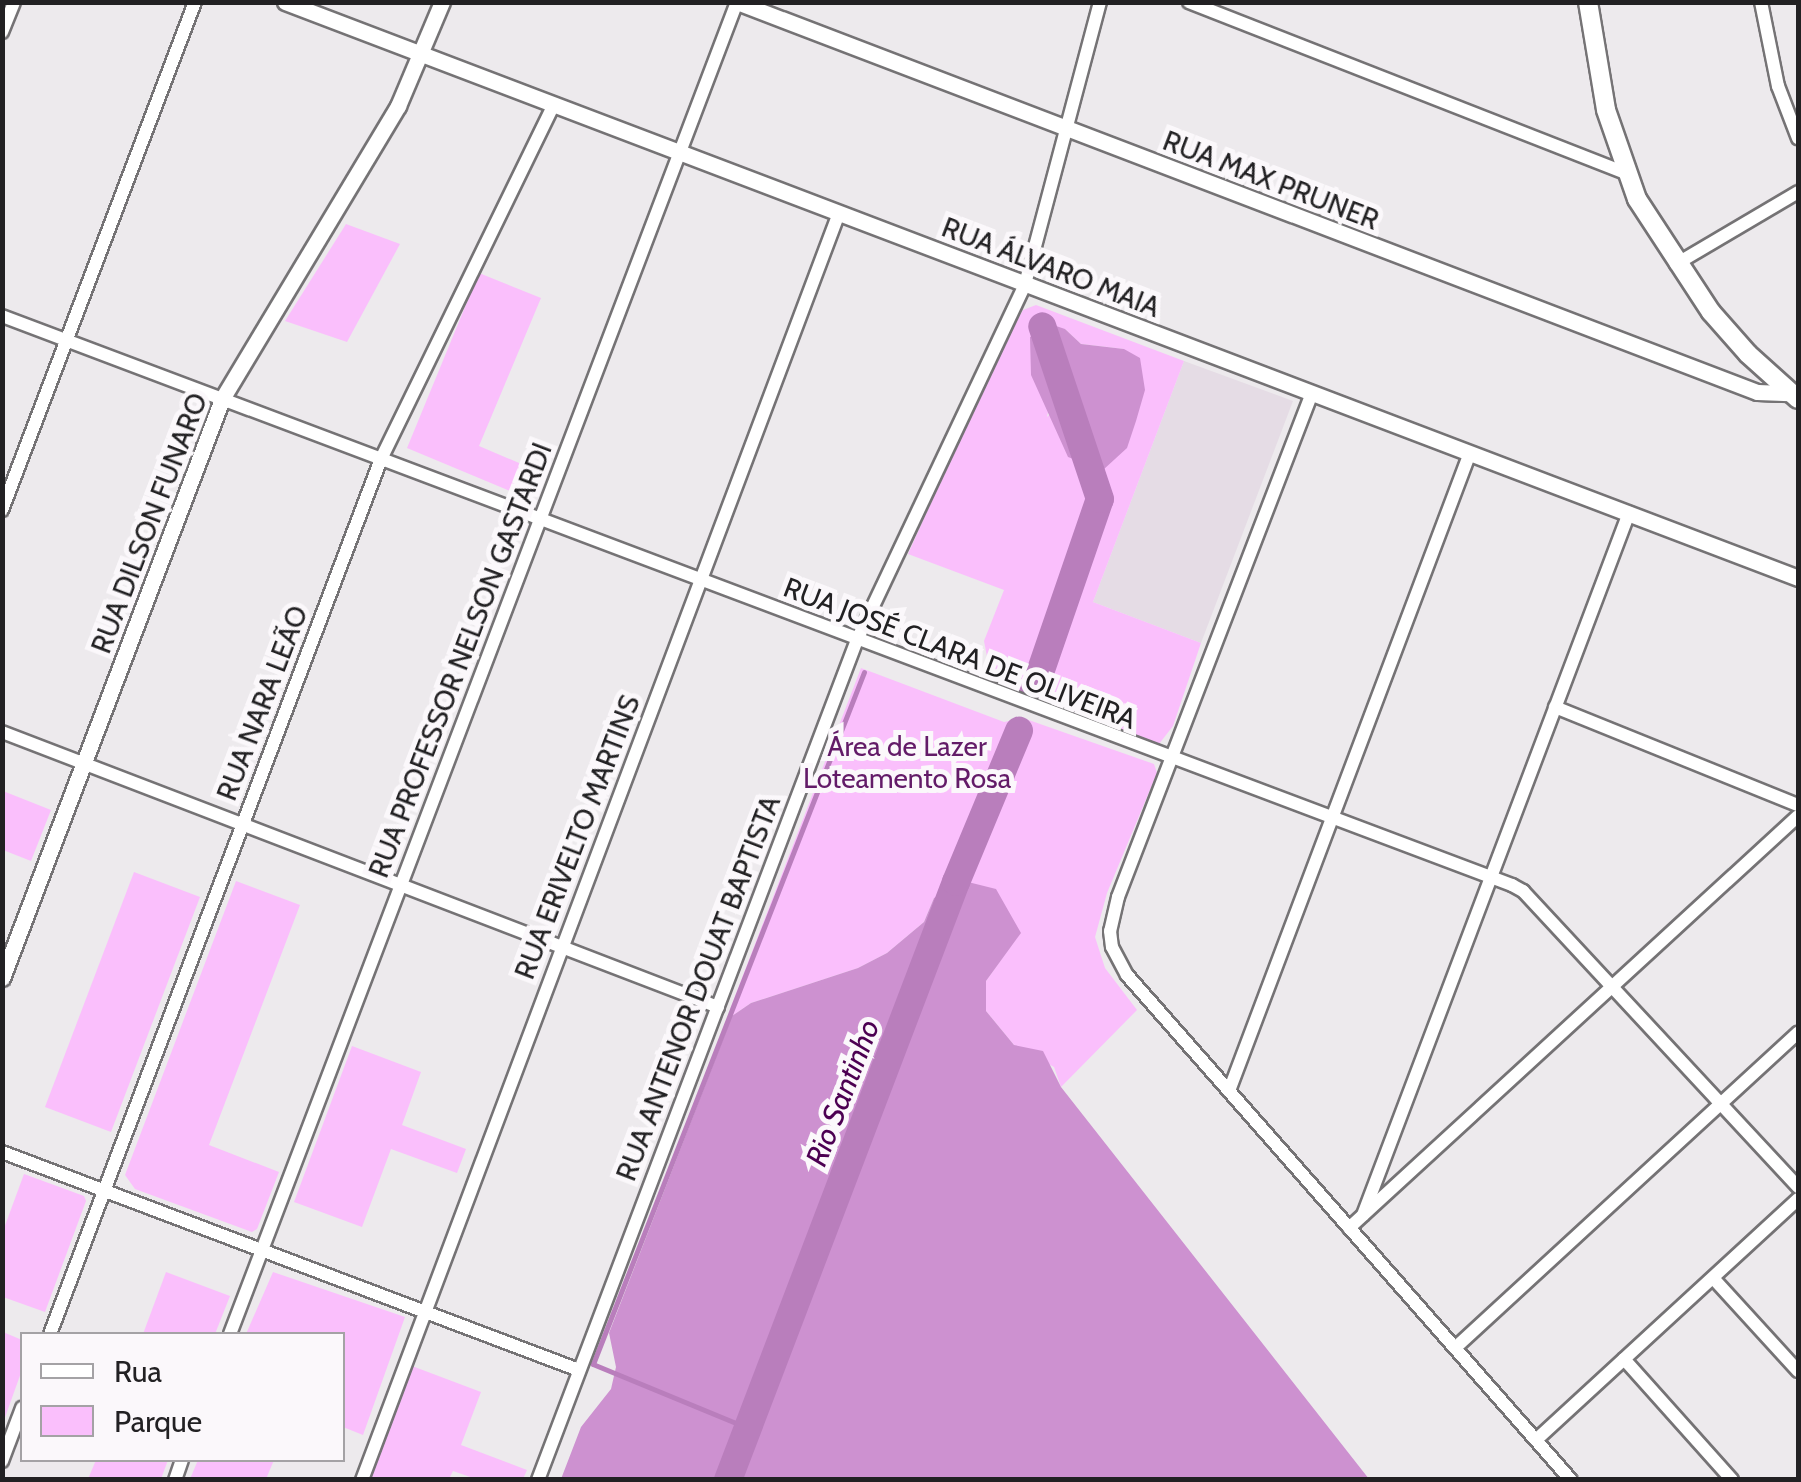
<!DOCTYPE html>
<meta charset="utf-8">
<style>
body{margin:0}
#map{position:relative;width:1801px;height:1482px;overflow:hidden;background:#edeaed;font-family:Cabin,sans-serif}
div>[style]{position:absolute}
.built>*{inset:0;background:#e5dce5}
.green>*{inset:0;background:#fabffc}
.forest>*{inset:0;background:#cd91d0}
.stream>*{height:5px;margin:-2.5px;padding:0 2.5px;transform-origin:2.5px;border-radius:2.5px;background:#b97ebc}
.river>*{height:28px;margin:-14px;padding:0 14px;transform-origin:14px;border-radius:14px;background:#b97ebc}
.roads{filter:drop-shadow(2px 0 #757375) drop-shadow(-2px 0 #757375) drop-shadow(0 2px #757375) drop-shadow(0 -2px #757375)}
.minor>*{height:12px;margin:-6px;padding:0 6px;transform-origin:6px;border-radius:6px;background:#fff}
.tertiary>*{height:15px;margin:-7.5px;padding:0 7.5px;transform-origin:7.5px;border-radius:7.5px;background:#fff}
.secondary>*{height:18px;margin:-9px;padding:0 9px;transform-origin:9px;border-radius:9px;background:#fff}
span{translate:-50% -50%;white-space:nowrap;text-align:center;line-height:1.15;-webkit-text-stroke:10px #fbf8fb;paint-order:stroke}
.street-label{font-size:28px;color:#222123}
.park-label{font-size:28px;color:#631b68}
.water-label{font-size:30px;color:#4c0052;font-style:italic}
.frame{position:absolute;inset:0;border:5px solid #222123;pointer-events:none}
.legend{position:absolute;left:20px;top:1332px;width:325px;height:130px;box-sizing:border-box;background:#fbf8fb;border:2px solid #a4a2a5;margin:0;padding:12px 18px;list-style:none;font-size:30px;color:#222123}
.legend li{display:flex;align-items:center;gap:20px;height:50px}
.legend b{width:50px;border:2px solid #a4a2a5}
</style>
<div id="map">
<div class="built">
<i style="clip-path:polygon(1184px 361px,1293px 401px,1201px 643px,1093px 602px)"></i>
</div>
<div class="green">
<i style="clip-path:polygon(346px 224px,400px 244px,347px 342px,285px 321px)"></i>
<i style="clip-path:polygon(479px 273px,541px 298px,479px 446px,538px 471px,527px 498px,407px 448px)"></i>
<i style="clip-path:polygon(evenodd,1036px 305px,1184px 361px,1093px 602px,1201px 643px,1173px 726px,1159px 744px,1006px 687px,989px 667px,984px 641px,1004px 590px,908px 554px,1001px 346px,1023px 310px,1036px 305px,1065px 329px,1081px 344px,1124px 349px,1047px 417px,1065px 329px)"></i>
<i style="clip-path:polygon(861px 668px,1004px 722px,1023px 718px,1154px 764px,1157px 773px,1107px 893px,1095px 937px,1105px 968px,1137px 1010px,1061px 1087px,1054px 1067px,1014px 1045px,986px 1011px,986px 981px,1020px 933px,934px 898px,924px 922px,887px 953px,858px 968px,751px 1003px,732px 1016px,730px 1009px)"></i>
<i style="clip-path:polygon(3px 791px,51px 810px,31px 861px,3px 850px)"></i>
<i style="clip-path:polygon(134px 872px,200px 897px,111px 1132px,45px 1107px)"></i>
<i style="clip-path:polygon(236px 881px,300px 905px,209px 1145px,279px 1172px,257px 1229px,252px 1232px,135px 1189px,125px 1175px)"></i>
<i style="clip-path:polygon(352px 1046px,421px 1072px,402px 1125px,466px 1149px,457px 1173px,391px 1149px,362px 1227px,294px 1202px)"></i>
<i style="clip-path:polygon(24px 1174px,84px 1196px,86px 1201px,45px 1312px,3px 1297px,3px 1231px)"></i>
<i style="clip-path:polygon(166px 1272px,230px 1296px,215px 1334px,143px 1334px)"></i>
<i style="clip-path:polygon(273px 1272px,405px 1317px,363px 1435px,343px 1427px,342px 1334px,246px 1334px)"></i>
<i style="clip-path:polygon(3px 1332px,22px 1340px,22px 1370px,3px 1423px)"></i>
<i style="clip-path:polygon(412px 1366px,481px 1392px,461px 1445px,527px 1470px,523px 1479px,476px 1479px,453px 1471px,449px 1479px,369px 1480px)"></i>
<i style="clip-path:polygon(96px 1460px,168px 1460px,161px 1479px,88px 1479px)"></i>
<i style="clip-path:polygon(198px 1460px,274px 1460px,266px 1479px,190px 1479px)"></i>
</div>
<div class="forest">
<i style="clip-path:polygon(1053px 325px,1065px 329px,1081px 344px,1124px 349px,1140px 358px,1145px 390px,1136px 421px,1127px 448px,1103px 470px,1068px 457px,1031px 375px,1030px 337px)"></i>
<i style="clip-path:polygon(964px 881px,996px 889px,1021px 933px,986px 981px,986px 1011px,1014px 1045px,1043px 1051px,1061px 1087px,1369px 1479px,561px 1479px,581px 1427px,611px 1389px,616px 1367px,609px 1333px,732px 1016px,751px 1003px,858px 968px,887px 953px,924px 922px,934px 898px)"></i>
</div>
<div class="stream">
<i style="left:748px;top:1428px;width:168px;rotate:-157.6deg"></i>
<i style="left:593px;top:1364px;width:743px;rotate:-68.61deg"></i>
</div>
<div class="river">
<i style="left:1032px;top:696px;width:208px;rotate:-71deg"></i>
<i style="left:1100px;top:499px;width:182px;rotate:-108.5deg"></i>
<i style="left:728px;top:1480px;width:640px;rotate:-69.13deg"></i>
<i style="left:956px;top:882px;width:164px;rotate:-67.4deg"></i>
</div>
<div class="roads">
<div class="minor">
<i style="left:1189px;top:2px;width:468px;rotate:21.4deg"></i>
<i style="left:1761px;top:2px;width:86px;rotate:78.6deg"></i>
<i style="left:1778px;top:86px;width:56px;rotate:69deg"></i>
<i style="left:2px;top:32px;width:32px;rotate:-68deg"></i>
<i style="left:1676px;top:264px;width:142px;rotate:-30.5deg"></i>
<i style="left:2px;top:316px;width:1614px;rotate:20.65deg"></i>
<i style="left:1512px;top:885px;width:13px;rotate:29deg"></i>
<i style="left:1523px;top:891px;width:404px;rotate:47.1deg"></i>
<i style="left:1312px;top:393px;width:540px;rotate:111.05deg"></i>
<i style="left:1118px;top:897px;width:35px;rotate:103deg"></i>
<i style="left:1110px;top:931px;width:16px;rotate:83deg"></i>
<i style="left:1112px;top:947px;width:32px;rotate:62deg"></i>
<i style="left:1127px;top:975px;width:672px;rotate:48.68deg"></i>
<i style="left:2px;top:510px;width:543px;rotate:-69.2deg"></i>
<i style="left:1555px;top:707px;width:262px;rotate:22deg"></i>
<i style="left:2px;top:732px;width:767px;rotate:21.01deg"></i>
<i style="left:1229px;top:1091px;width:682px;rotate:-69.31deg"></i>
<i style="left:2px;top:1152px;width:617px;rotate:20.7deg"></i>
<i style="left:1363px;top:1215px;width:751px;rotate:-69.25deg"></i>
<i style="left:1349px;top:1228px;width:609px;rotate:-42.54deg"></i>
<i style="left:1713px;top:1278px;width:126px;rotate:47.6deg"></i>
<i style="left:50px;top:1334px;width:936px;rotate:-69.28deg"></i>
<i style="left:381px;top:459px;width:395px;rotate:-64deg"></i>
<i style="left:230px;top:1334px;width:1425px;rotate:-69.16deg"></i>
<i style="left:1455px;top:1348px;width:466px;rotate:-42.6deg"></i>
<i style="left:1624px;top:1359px;width:162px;rotate:48.2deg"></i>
<i style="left:1536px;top:1440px;width:356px;rotate:-42.6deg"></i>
<i style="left:2px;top:1461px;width:57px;rotate:-69.3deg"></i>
<i style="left:175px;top:1480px;width:21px;rotate:-71deg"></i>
<i style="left:362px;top:1480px;width:1354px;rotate:-69.37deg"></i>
<i style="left:538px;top:1480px;width:899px;rotate:-69.21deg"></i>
<i style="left:857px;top:640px;width:394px;rotate:-64.7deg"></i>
<i style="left:1025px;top:284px;width:292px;rotate:-75.1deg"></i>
</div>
<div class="tertiary">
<i style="left:285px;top:2px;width:1619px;rotate:20.84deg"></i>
<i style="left:737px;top:2px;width:1092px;rotate:20.92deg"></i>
<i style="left:1757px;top:392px;width:33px;rotate:2deg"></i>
<i style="left:2px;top:978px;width:619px;rotate:-69.19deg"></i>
<i style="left:222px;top:399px;width:342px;rotate:-59deg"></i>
<i style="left:398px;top:106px;width:113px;rotate:-67.1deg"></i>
</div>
<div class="secondary">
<i style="left:1588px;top:2px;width:109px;rotate:80.5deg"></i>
<i style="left:1606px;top:110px;width:94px;rotate:70.8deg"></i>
<i style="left:1637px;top:199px;width:135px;rotate:56.8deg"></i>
<i style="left:1711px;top:312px;width:56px;rotate:48.6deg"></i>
<i style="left:1748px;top:354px;width:67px;rotate:42deg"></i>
</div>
</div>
<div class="street-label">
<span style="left:1271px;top:180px;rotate:21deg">RUA MAX PRUNER</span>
<span style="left:1051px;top:267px;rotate:21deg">RUA ÁLVARO MAIA</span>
<span style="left:149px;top:523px;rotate:-69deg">RUA DILSON FUNARO</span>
<span style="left:960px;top:653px;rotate:21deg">RUA JOSÉ CLARA DE OLIVEIRA</span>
<span style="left:460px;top:660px;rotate:-69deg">RUA PROFESSOR NELSON GASTARDI</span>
<span style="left:262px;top:703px;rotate:-69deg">RUA NARA LEÃO</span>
<span style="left:577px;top:837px;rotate:-69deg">RUA ERIVELTO MARTINS</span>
<span style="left:698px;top:988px;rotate:-69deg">RUA ANTENOR DOUAT BAPTISTA</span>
</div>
<div class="park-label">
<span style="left:907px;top:762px">Área de Lazer<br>Loteamento Rosa</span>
</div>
<div class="water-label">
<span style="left:843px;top:1093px;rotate:-69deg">Rio Santinho</span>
</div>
<div class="frame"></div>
<ul class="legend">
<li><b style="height:12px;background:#fff"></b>Rua</li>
<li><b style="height:28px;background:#fabffc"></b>Parque</li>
</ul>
</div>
